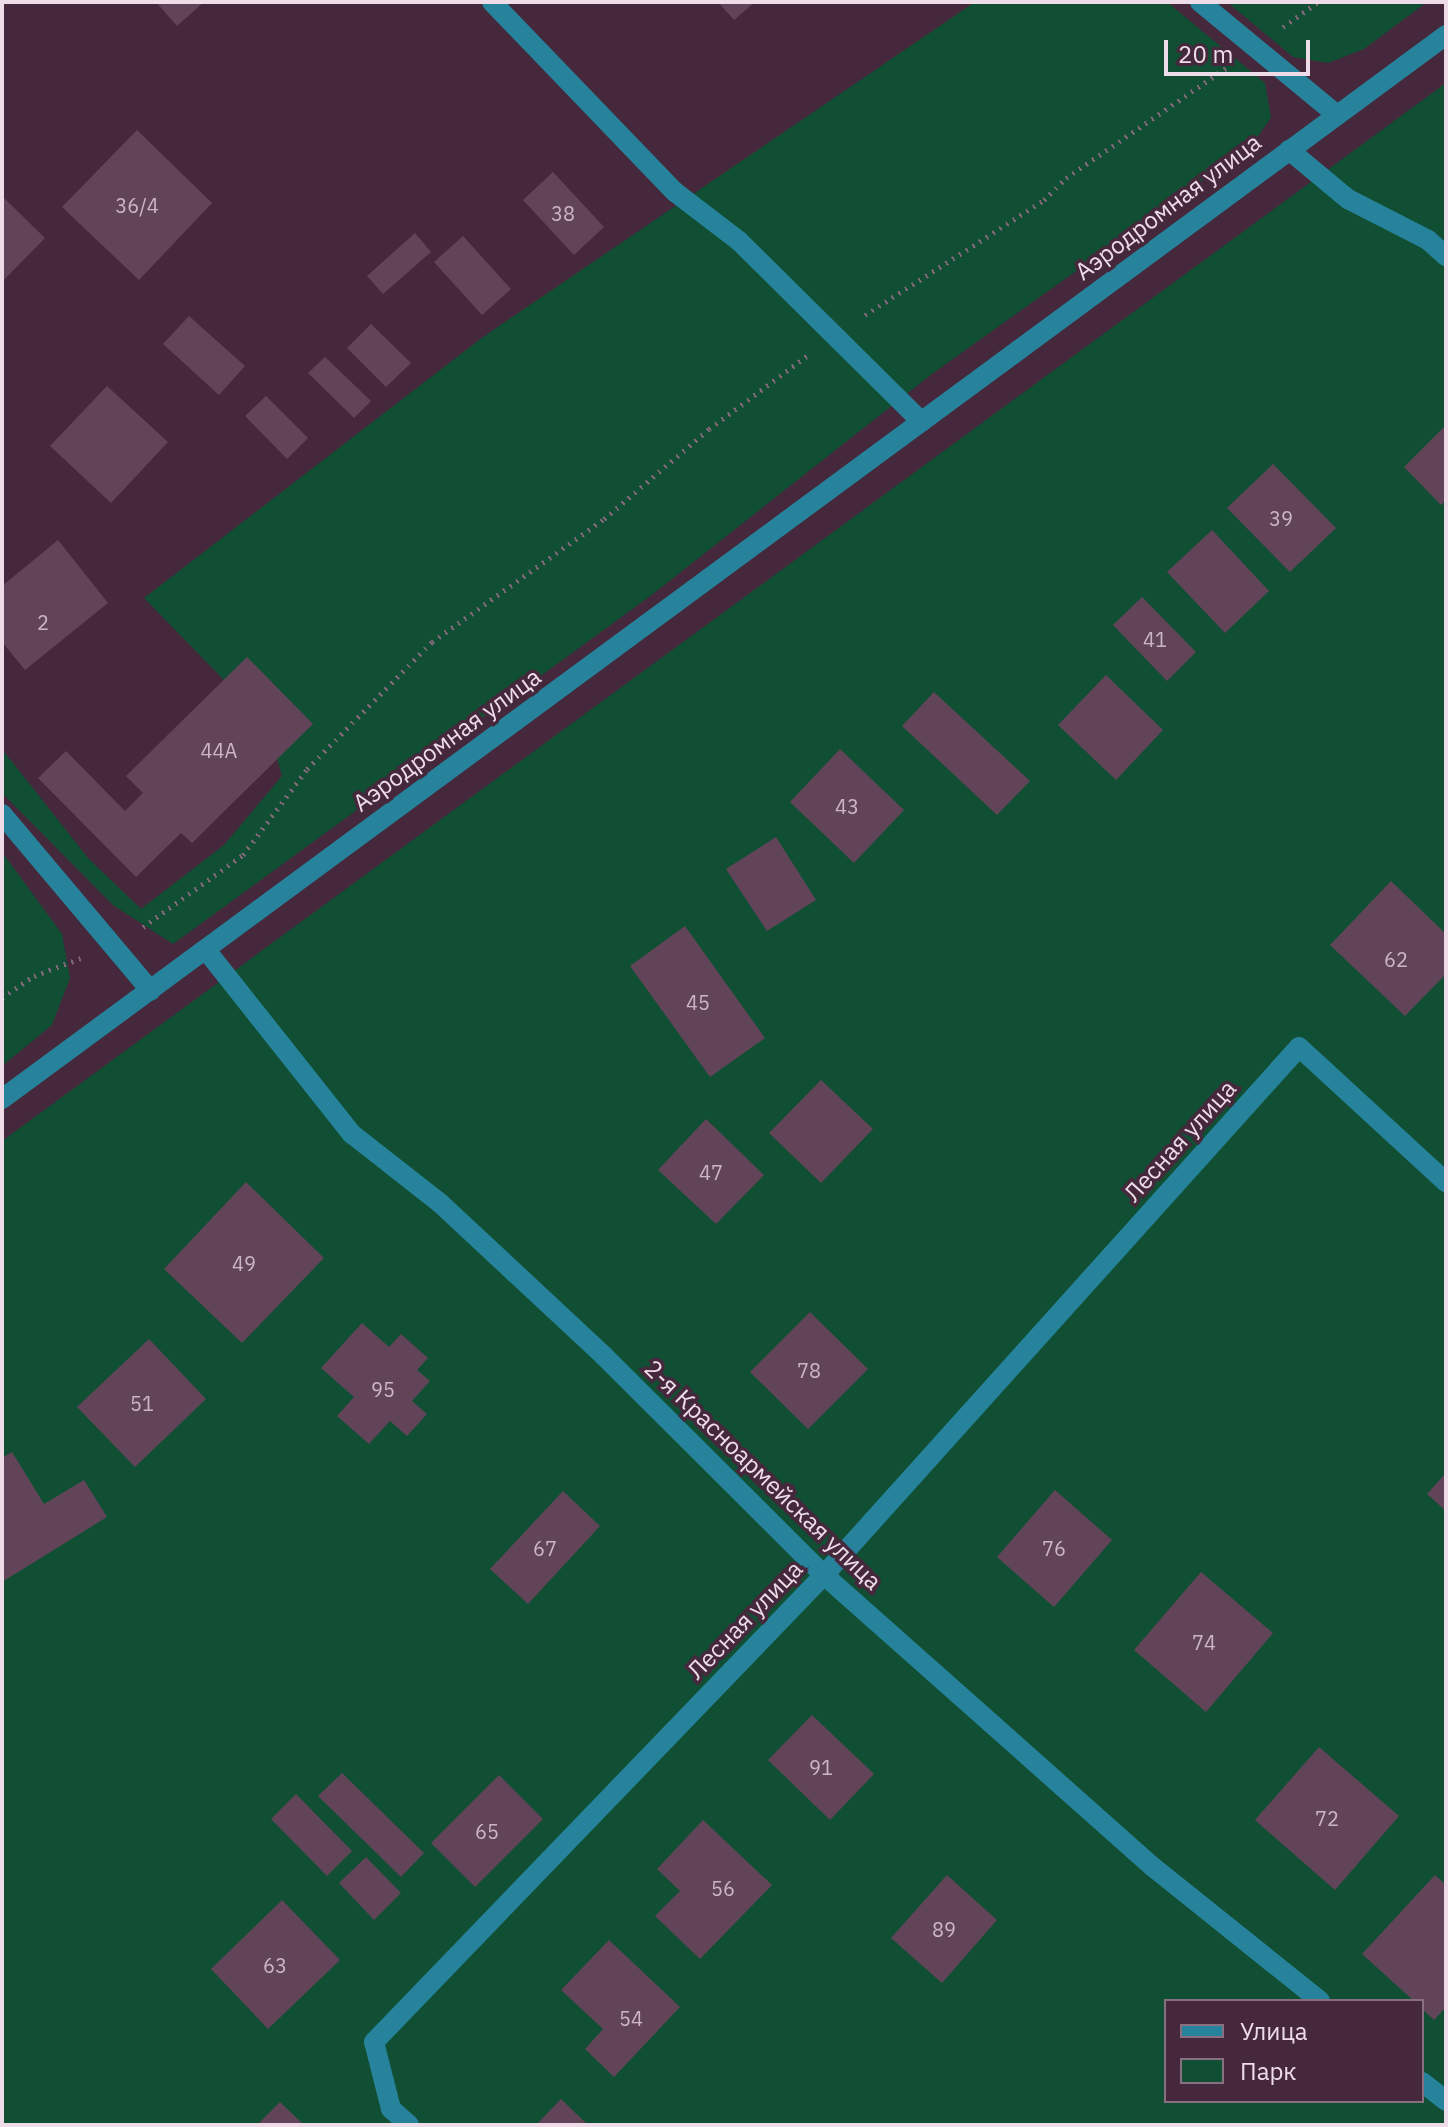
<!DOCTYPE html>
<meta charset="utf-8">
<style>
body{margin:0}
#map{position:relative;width:1448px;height:2127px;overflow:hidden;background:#45283c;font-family:"IBM Plex Sans",sans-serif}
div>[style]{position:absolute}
.green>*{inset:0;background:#104f33}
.building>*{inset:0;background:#624459}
.path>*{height:5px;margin-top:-2.5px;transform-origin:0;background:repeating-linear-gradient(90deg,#816879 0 2px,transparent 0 8px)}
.minor>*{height:20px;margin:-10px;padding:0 10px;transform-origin:10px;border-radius:10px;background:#26839b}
span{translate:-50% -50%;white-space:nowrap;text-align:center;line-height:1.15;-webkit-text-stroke:7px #45283c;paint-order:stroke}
.number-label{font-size:20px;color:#cbb6c4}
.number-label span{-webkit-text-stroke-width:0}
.street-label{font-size:24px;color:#eedce8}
.frame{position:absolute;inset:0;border:4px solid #eedce8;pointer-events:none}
.legend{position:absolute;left:1164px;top:1999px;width:260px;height:104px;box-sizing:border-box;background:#45283c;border:2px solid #897081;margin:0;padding:10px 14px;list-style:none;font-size:24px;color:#eedce8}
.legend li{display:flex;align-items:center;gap:16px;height:40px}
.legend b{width:40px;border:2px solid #897081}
.scale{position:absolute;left:1164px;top:40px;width:146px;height:36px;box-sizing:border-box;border:4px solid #eedce8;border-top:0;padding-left:10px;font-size:24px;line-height:28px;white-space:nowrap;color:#eedce8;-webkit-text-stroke:6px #45283c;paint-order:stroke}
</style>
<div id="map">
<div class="green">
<i style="clip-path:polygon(975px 2px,1167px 2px,1265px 83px,1271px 118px,1250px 147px,932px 374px,653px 594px,173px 944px,113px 905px,2px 793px,2px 749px,88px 858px,141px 909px,224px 845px,282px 776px,267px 724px,144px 598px,483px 337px)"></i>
<i style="clip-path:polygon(1227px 2px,1427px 2px,1364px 49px,1328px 63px,1293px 57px)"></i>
<i style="clip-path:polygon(evenodd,1446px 83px,1446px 2125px,2px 2125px,2px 1141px,1446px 83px,1166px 2001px,1422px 2001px,1422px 2101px,1166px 2101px,1166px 2001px)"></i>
<i style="clip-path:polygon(2px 852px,62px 934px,70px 978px,52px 1025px,2px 1066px)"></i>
</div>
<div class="building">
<i style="clip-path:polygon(156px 2px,204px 2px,177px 26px)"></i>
<i style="clip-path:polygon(718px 2px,755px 2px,734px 20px)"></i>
<i style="clip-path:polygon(137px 130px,212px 203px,139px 280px,62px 207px)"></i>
<i style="clip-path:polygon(553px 172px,604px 227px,574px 255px,523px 200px)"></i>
<i style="clip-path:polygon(2px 196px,45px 238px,2px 282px)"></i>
<i style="clip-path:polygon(415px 233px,431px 252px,383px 294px,367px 276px)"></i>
<i style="clip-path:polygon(463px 236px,511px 289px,482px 315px,434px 262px)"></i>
<i style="clip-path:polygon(189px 316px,245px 366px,219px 395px,163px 344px)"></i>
<i style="clip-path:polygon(371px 324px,411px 363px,386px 387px,347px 348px)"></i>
<i style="clip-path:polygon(325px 357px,371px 401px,354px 418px,308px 373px)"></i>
<i style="clip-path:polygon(107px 386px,168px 442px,111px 503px,50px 446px)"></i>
<i style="clip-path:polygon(266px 396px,308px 438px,287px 459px,245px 416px)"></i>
<i style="clip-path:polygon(1446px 425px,1446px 500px,1441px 505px,1404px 467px)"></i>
<i style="clip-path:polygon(1273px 464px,1336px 528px,1290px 572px,1227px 508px)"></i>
<i style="clip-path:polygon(1212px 530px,1269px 591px,1225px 633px,1167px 572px)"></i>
<i style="clip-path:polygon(58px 540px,108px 603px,25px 670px,2px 642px,2px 586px)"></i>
<i style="clip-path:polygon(1142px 597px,1196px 652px,1167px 681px,1113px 625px)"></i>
<i style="clip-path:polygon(247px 657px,313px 724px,192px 843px,181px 833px,136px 877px,38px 778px,66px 751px,125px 811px,143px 793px,126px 776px)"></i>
<i style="clip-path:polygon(1106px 675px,1163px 730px,1116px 780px,1058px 725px)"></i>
<i style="clip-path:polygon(934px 692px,1030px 781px,997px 815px,902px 726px)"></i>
<i style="clip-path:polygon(840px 749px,904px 810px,854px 863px,790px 802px)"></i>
<i style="clip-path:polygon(776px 837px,816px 900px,767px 931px,726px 869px)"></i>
<i style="clip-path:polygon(1391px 881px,1446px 934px,1446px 974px,1405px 1016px,1330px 945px)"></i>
<i style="clip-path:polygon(685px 926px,765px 1038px,710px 1077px,630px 966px)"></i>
<i style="clip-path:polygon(821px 1080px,873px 1129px,821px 1183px,769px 1133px)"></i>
<i style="clip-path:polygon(706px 1119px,764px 1175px,716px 1224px,658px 1170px)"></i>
<i style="clip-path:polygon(246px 1182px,324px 1258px,242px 1343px,164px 1269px)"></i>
<i style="clip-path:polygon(810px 1312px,868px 1369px,808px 1429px,750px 1372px)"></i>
<i style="clip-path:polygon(362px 1323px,389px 1347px,401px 1334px,428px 1358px,417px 1370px,430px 1381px,412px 1401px,427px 1414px,407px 1436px,390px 1421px,369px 1444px,337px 1416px,354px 1397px,321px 1368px)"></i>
<i style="clip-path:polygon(149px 1339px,206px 1399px,135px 1467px,77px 1407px)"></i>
<i style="clip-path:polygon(12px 1452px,44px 1504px,84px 1480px,107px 1517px,2px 1582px,2px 1458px)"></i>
<i style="clip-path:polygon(1446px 1473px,1446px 1511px,1427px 1494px)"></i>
<i style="clip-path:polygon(1055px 1490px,1112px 1540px,1054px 1607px,997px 1557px)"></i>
<i style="clip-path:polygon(563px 1491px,600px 1526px,528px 1604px,490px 1569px)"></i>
<i style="clip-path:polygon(1201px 1572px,1273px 1633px,1206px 1712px,1134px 1650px)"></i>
<i style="clip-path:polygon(812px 1715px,874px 1774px,830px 1820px,768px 1760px)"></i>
<i style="clip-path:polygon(1319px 1747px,1399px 1816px,1335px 1890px,1255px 1820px)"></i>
<i style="clip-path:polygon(342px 1773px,424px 1853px,401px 1877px,318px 1796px)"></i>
<i style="clip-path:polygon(499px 1775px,543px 1819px,475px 1887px,431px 1843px)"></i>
<i style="clip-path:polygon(296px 1794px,352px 1851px,327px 1876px,271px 1819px)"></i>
<i style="clip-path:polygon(703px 1820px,772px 1885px,700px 1959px,655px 1916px,680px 1891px,657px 1869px)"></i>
<i style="clip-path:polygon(366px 1857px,401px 1893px,374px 1920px,339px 1883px)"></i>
<i style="clip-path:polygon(947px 1875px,997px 1920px,942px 1983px,891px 1938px)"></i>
<i style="clip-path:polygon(1435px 1875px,1446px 1885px,1446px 2007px,1434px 2020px,1422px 2009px,1422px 2001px,1414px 2001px,1362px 1954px)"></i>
<i style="clip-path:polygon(282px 1900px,340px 1960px,268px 2029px,211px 1969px)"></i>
<i style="clip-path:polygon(609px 1940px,680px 2007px,614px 2077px,585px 2049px,603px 2029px,561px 1990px)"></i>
<i style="clip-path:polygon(561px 2099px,588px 2125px,536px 2125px)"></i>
<i style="clip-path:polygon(280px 2102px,304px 2125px,257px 2125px)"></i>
</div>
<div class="path">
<i style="left:1283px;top:27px;width:43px;rotate:-35.5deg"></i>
<i style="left:865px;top:315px;width:213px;rotate:-32.7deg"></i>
<i style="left:1044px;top:200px;width:31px;rotate:-45deg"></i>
<i style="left:1066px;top:178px;width:194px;rotate:-34.5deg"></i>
<i style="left:143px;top:927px;width:123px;rotate:-35.8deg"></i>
<i style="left:243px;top:855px;width:107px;rotate:-53.3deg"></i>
<i style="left:307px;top:769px;width:178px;rotate:-45.5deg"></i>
<i style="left:432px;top:642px;width:211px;rotate:-35.6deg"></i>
<i style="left:604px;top:519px;width:138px;rotate:-40.6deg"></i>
<i style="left:709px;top:429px;width:124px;rotate:-36.8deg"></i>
<i style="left:2px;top:998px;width:39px;rotate:-35deg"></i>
<i style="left:34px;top:976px;width:50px;rotate:-21deg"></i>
</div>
<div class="minor">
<i style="left:492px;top:2px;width:264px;rotate:46.1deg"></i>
<i style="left:675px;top:192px;width:81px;rotate:37.4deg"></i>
<i style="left:739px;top:241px;width:257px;rotate:44.7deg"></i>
<i style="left:1200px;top:2px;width:178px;rotate:39.5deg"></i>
<i style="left:1289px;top:150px;width:77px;rotate:39.7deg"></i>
<i style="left:1348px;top:199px;width:90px;rotate:27.1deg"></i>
<i style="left:1428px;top:240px;width:24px;rotate:42deg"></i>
<i style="left:2px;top:814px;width:231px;rotate:49.9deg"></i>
<i style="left:206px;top:950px;width:235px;rotate:51.6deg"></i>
<i style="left:352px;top:1134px;width:112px;rotate:38.1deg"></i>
<i style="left:440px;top:1203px;width:224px;rotate:43deg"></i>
<i style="left:604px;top:1356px;width:310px;rotate:44.9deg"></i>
<i style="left:824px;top:1575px;width:440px;rotate:41.6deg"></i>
<i style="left:1153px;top:1867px;width:214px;rotate:38.7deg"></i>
<i style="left:2px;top:1099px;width:1794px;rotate:-36.38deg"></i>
<i style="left:1422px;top:2082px;width:31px;rotate:38deg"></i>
<i style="left:409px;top:2125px;width:24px;rotate:-138deg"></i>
<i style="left:391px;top:2109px;width:69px;rotate:-104.2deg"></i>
<i style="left:374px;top:2042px;width:649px;rotate:-46.06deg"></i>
<i style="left:824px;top:1575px;width:710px;rotate:-48.02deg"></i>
<i style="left:1299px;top:1047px;width:200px;rotate:42.6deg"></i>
</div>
<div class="number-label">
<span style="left:137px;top:205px">36/4</span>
<span style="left:563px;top:213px">38</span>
<span style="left:1281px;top:518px">39</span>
<span style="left:43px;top:622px">2</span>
<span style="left:1155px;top:639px">41</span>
<span style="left:219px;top:750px">44А</span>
<span style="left:847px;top:806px">43</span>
<span style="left:1396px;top:959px">62</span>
<span style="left:698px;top:1002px">45</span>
<span style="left:711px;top:1172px">47</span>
<span style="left:244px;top:1263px">49</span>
<span style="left:809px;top:1370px">78</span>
<span style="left:383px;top:1389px">95</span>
<span style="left:142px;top:1403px">51</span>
<span style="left:545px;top:1548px">67</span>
<span style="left:1054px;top:1548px">76</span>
<span style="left:1204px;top:1642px">74</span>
<span style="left:821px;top:1767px">91</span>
<span style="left:1327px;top:1818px">72</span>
<span style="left:487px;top:1831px">65</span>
<span style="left:723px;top:1888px">56</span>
<span style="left:944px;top:1929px">89</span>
<span style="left:275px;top:1965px">63</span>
<span style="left:631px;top:2018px">54</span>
</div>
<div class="street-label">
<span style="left:1168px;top:207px;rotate:-37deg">Аэродромная улица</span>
<span style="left:447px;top:740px;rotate:-36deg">Аэродромная улица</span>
<span style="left:1180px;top:1141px;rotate:-48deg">Лесная улица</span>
<span style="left:763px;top:1475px;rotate:44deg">2-я Красноармейская улица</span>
<span style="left:745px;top:1620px;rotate:-46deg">Лесная улица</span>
</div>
<div class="frame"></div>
<ul class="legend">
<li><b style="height:10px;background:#26839b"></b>Улица</li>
<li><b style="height:22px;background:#104f33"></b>Парк</li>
</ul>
<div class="scale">20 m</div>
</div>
